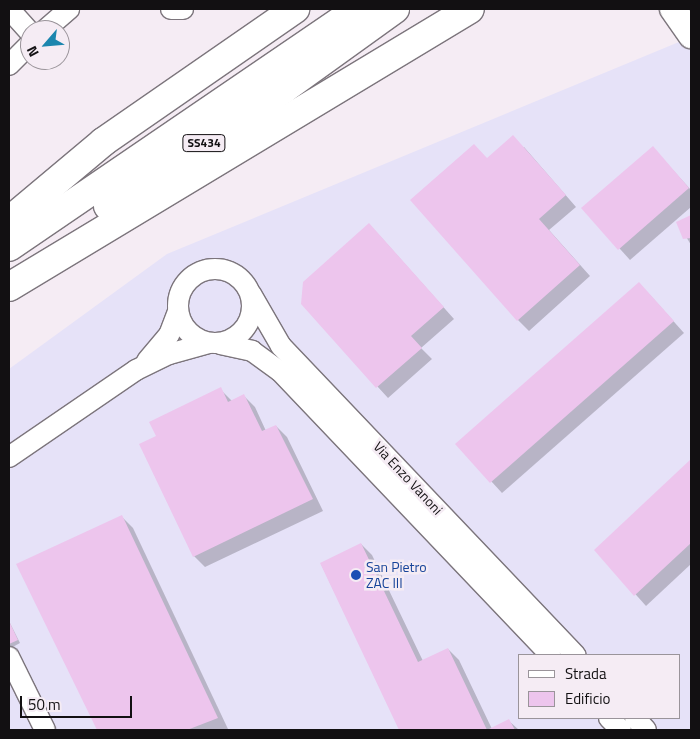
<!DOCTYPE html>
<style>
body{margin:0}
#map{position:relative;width:700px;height:739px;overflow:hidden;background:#f5ecf4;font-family:"Titillium Web",sans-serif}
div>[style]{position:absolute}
.industrial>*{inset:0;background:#e6e2f8}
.shadow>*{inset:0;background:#0003}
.building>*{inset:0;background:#edc5ed}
.roads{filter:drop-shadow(1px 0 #7c757c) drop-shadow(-1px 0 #7c757c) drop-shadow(0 1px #7c757c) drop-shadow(0 -1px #7c757c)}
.minor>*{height:20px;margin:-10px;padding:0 10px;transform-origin:10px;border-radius:10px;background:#fff}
.minor>.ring{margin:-10px;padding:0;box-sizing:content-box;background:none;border:20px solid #fff;border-radius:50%}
.major>*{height:26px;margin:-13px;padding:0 13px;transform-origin:13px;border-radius:13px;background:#fff}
.highway>*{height:28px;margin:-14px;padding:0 14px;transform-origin:14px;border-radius:14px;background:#fff}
.dots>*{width:14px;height:14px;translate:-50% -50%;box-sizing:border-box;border:2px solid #f5ecf4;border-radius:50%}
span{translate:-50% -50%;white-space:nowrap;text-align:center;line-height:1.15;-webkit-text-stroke:5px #f5ecf4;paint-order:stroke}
.shield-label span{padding:1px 4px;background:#f5ecf4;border:1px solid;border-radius:4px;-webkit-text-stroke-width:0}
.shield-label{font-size:12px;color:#121012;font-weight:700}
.street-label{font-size:14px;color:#121012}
.transit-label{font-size:14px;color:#164399}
.left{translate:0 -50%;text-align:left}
.frame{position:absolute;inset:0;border:10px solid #121012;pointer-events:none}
.legend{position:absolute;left:518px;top:654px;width:162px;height:65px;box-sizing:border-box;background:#f5ecf4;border:1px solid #9a949a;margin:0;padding:6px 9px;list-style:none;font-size:15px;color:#121012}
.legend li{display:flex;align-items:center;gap:10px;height:25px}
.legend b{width:25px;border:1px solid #9a949a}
.north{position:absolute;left:20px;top:20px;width:50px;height:50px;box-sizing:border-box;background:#f5ecf4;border:1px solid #9a949a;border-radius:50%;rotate:243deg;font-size:14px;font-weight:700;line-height:20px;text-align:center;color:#121012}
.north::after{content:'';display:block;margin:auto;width:18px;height:22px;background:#1b86ae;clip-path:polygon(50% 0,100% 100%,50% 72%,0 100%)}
.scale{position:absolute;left:20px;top:696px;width:112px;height:22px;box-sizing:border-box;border:2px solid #121012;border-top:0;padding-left:6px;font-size:15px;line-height:18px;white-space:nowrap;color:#121012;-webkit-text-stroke:4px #f5ecf4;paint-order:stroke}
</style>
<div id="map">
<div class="industrial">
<i style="clip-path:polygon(evenodd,691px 37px,691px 730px,9px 730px,9px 369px,167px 254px,691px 37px,519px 655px,679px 655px,679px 718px,519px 718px,519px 655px)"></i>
</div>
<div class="shadow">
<i style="clip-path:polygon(524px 147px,576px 207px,549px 230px,590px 276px,529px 331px,518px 320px,487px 159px)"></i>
<i style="clip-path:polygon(653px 148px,691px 190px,691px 207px,630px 260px,583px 208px)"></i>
<i style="clip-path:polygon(691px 217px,691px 245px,678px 223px)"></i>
<i style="clip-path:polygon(380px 236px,454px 319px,421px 348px,432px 359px,388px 398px,302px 304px)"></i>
<i style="clip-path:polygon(650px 295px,684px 333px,502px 493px,457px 444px)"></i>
<i style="clip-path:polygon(220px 389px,232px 401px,244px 396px,255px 407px,266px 431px,276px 426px,287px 437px,323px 511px,205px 567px,194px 556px,157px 437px)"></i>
<i style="clip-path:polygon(691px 461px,691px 564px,646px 606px,596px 550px)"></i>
<i style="clip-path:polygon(122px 517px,133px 528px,228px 729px,98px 730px,18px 565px)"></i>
<i style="clip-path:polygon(361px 544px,372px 555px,423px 661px,448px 649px,459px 660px,492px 729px,509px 721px,519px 730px,401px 730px,321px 564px)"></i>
<i style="clip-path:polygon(9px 621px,20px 643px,9px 649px)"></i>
</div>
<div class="building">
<i style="clip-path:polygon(513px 135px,566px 195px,539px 219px,580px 265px,517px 321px,410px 200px,474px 144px,487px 158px)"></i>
<i style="clip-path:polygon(653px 146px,689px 188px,618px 250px,581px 208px)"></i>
<i style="clip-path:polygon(691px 215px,691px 238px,683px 239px,676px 222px)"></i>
<i style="clip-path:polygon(369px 223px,444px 307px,411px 336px,422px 348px,376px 388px,301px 304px,303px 282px)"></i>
<i style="clip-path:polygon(639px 282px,674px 321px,490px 483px,455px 444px)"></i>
<i style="clip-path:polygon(221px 387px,228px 402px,244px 394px,262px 431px,276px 425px,313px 499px,193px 557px,139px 444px,156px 436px,149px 422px)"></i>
<i style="clip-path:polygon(691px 459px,691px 543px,634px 596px,594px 550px)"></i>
<i style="clip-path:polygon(122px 515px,218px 718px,187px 730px,97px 730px,16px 564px)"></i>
<i style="clip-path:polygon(361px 543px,418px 662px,448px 648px,487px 730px,509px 719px,515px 730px,399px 730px,320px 563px)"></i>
<i style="clip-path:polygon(9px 621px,18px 640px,9px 644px)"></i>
</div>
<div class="roads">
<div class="minor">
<i style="left:9px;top:9px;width:31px;rotate:48deg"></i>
<i style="left:171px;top:9px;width:12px"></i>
<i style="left:45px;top:30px;width:32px;rotate:-41deg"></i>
<i style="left:9px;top:65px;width:30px;rotate:-45deg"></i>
<i class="ring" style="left:178px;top:269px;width:54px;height:54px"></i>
<i style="left:251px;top:294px;width:60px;rotate:60deg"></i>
<i style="left:281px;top:346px;width:427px;rotate:46.4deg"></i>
<i style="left:220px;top:344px;width:33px;rotate:12deg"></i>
<i style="left:252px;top:351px;width:34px;rotate:36deg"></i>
<i style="left:280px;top:371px;width:392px;rotate:46.4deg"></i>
<i style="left:147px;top:361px;width:34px;rotate:-50deg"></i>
<i style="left:169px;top:335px;width:25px;rotate:-69deg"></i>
<i style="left:9px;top:457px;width:154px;rotate:-34.4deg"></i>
<i style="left:136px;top:370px;width:37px;rotate:-26deg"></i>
<i style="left:169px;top:354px;width:41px;rotate:-15.4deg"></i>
<i style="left:9px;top:657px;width:81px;rotate:63.7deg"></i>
<i style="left:609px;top:718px;width:17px;rotate:45deg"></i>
<i style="left:635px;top:718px;width:16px;rotate:47deg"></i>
</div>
<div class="major">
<i style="left:673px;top:9px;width:32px;rotate:55deg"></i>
</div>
<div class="highway">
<i style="left:108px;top:206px;width:211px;rotate:-33.6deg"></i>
<i style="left:284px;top:89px;width:137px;rotate:-35.8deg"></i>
<i style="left:9px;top:221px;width:123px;rotate:-40deg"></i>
<i style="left:103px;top:142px;width:234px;rotate:-34.7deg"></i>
<i style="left:9px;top:247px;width:422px;rotate:-34.3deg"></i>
<i style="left:9px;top:287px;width:538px;rotate:-31.09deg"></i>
</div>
</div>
<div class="dots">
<i style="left:356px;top:575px;background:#1a4fb4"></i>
</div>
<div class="shield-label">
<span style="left:204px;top:143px">SS434</span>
</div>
<div class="street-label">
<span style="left:408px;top:478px;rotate:47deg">Via Enzo Vanoni</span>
</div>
<div class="transit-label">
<span class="left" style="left:366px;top:575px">San Pietro<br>ZAC III</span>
</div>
<div class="frame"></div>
<ul class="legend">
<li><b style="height:6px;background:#fff"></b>Strada</li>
<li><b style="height:14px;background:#edc5ed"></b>Edificio</li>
</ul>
<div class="north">N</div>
<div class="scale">50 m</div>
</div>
